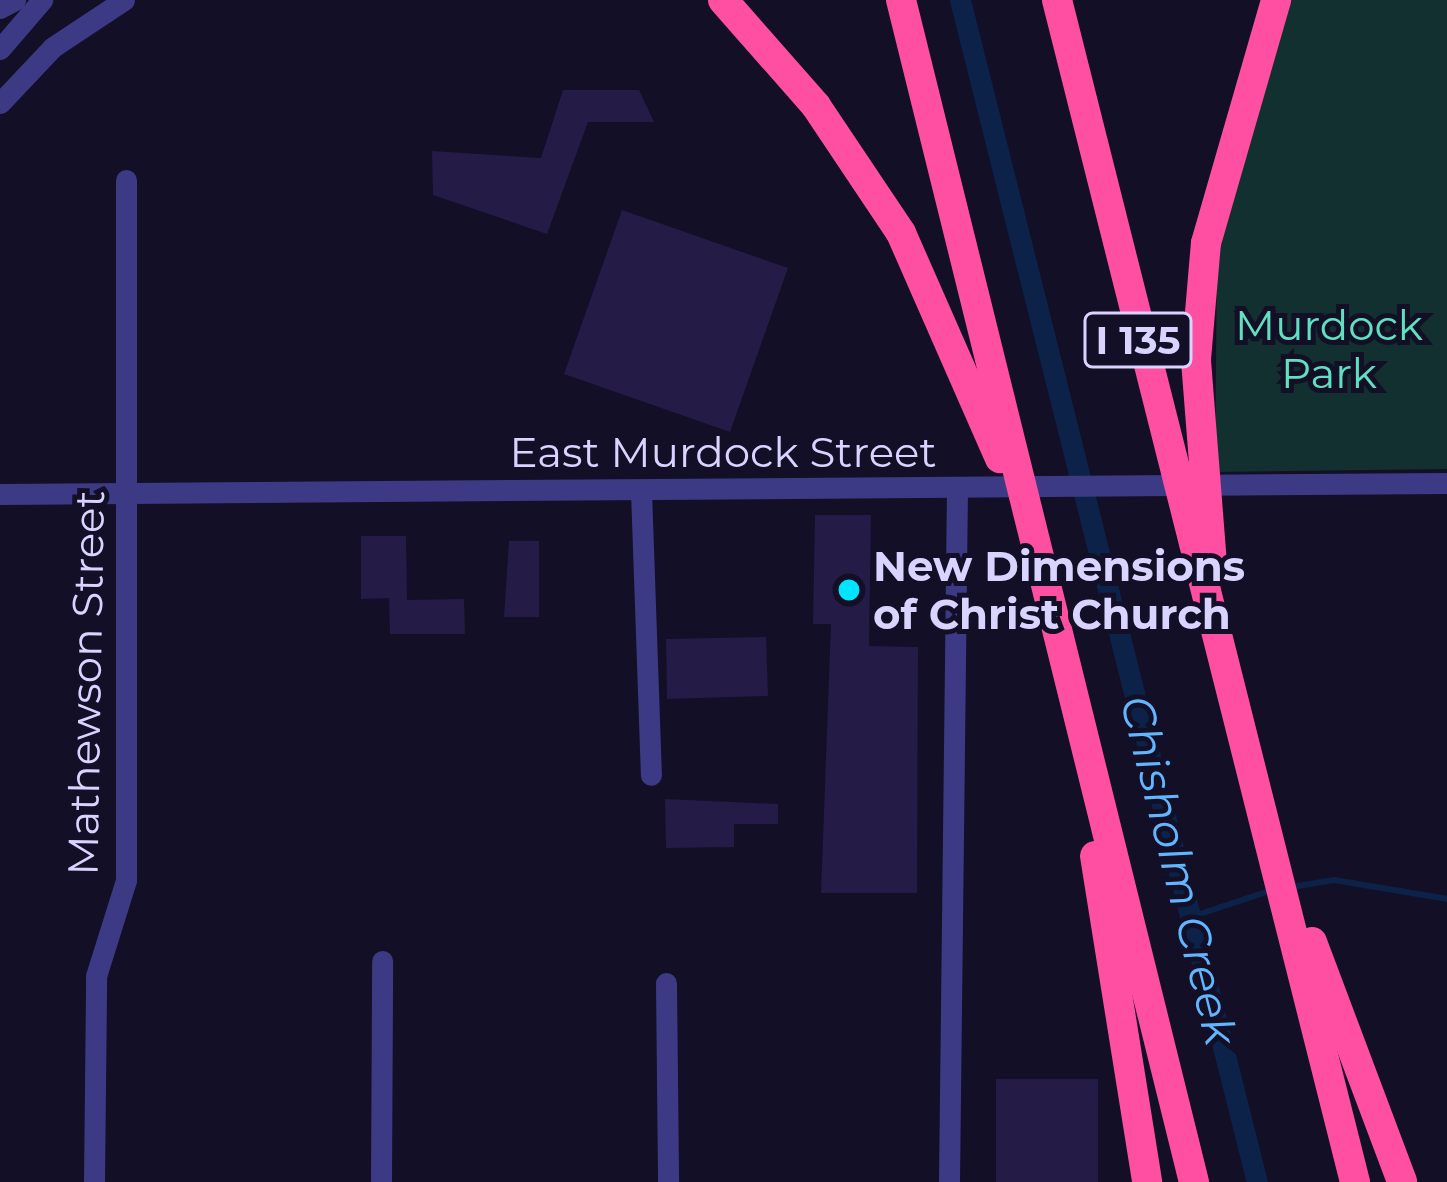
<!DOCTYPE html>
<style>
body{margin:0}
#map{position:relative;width:1447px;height:1182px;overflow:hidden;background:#130f26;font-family:Montserrat,sans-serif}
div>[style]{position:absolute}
.green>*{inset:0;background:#12302f}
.stream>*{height:6px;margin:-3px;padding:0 3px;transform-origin:3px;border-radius:3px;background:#0c2248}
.canal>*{height:21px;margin:-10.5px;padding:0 10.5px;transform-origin:10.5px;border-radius:10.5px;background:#0c2248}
.building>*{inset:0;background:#241b47}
.minor>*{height:21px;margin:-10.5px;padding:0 10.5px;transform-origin:10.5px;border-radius:10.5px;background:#3d3a85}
.highway>*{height:30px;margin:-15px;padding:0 15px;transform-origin:15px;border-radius:15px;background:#ff4fa3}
.dots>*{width:33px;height:33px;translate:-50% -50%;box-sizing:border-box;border:6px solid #130f26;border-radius:50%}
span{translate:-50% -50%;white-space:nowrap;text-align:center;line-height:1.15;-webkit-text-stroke:10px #130f26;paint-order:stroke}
.shield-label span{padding:3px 9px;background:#130f26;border:3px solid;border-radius:9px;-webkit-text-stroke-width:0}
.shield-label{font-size:39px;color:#d9d4ff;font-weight:700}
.park-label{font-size:42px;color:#5fe0c0}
.street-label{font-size:42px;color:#d9d4ff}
.poi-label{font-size:42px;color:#d9d4ff;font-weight:700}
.left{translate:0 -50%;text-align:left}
.water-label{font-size:45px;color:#62b6ff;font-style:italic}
</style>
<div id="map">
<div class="green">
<i style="clip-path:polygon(1287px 0,1447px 0,1447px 469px,1215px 472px,1217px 252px)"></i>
</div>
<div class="stream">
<i style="left:1291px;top:887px;width:44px;rotate:-9.2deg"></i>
<i style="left:1334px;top:880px;width:115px;rotate:9.5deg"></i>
<i style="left:1194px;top:916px;width:82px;rotate:-18.4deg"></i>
</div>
<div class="canal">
<i style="left:960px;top:0;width:1219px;rotate:75.9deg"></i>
</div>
<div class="building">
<i style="clip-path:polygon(563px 90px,639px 90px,654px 122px,588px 122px,547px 234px,433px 195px,432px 151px,541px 158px)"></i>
<i style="clip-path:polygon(622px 210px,788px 268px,730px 432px,564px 374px)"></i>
<i style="clip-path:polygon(815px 515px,871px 515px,869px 646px,918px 647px,917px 893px,821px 893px,831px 624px,813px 624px)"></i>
<i style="clip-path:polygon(361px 536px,406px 536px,407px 600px,464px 599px,465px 634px,390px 634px,389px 598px,361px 599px)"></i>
<i style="clip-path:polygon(509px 541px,539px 541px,539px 617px,504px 617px)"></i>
<i style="clip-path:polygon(766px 637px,768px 696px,667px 699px,666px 639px)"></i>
<i style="clip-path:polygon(665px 799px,778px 804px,778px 824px,734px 824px,734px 847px,666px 848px)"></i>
<i style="clip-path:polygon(996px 1079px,1098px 1079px,1098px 1182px,996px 1182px)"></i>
</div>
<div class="minor">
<i style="left:0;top:8px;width:17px;rotate:-28deg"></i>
<i style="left:0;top:49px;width:65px;rotate:-49.4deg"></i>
<i style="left:0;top:103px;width:77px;rotate:-46.6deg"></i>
<i style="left:53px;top:47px;width:85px;rotate:-33.5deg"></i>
<i style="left:641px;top:491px;width:284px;rotate:88deg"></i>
<i style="left:0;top:494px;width:1447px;rotate:-0.44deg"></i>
<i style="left:666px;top:983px;width:199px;rotate:89.4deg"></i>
<i style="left:94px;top:1182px;width:206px;rotate:-89.4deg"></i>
<i style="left:96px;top:976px;width:101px;rotate:-72.6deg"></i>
<i style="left:126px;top:880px;width:700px;rotate:-90deg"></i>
<i style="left:381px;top:1182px;width:221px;rotate:-89.7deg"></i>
<i style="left:949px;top:1182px;width:693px;rotate:-89.34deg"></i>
</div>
<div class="highway">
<i style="left:723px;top:0;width:141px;rotate:48.7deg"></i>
<i style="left:816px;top:106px;width:153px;rotate:56.2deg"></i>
<i style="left:901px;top:233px;width:246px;rotate:66.3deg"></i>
<i style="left:901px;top:0;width:1218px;rotate:76.08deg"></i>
<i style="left:1057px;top:0;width:1219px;rotate:75.85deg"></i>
<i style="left:1212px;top:564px;width:206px;rotate:-94.5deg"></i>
<i style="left:1196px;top:359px;width:116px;rotate:-85.1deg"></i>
<i style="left:1206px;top:243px;width:253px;rotate:-73.9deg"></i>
<i style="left:1095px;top:856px;width:330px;rotate:80.9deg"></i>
<i style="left:1312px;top:942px;width:256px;rotate:69.4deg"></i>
</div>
<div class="dots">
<i style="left:849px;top:590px;background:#00e5ff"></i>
</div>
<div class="shield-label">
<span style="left:1138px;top:340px">I 135</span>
</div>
<div class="park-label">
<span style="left:1329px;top:349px">Murdock<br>Park</span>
</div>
<div class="street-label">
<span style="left:723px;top:452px">East Murdock Street</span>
<span style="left:86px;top:683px;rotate:-89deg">Mathewson Street</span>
</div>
<div class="poi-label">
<span class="left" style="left:873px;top:590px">New Dimensions<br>of Christ Church</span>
</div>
<div class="water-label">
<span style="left:1179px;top:870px;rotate:76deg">Chisholm Creek</span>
</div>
</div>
